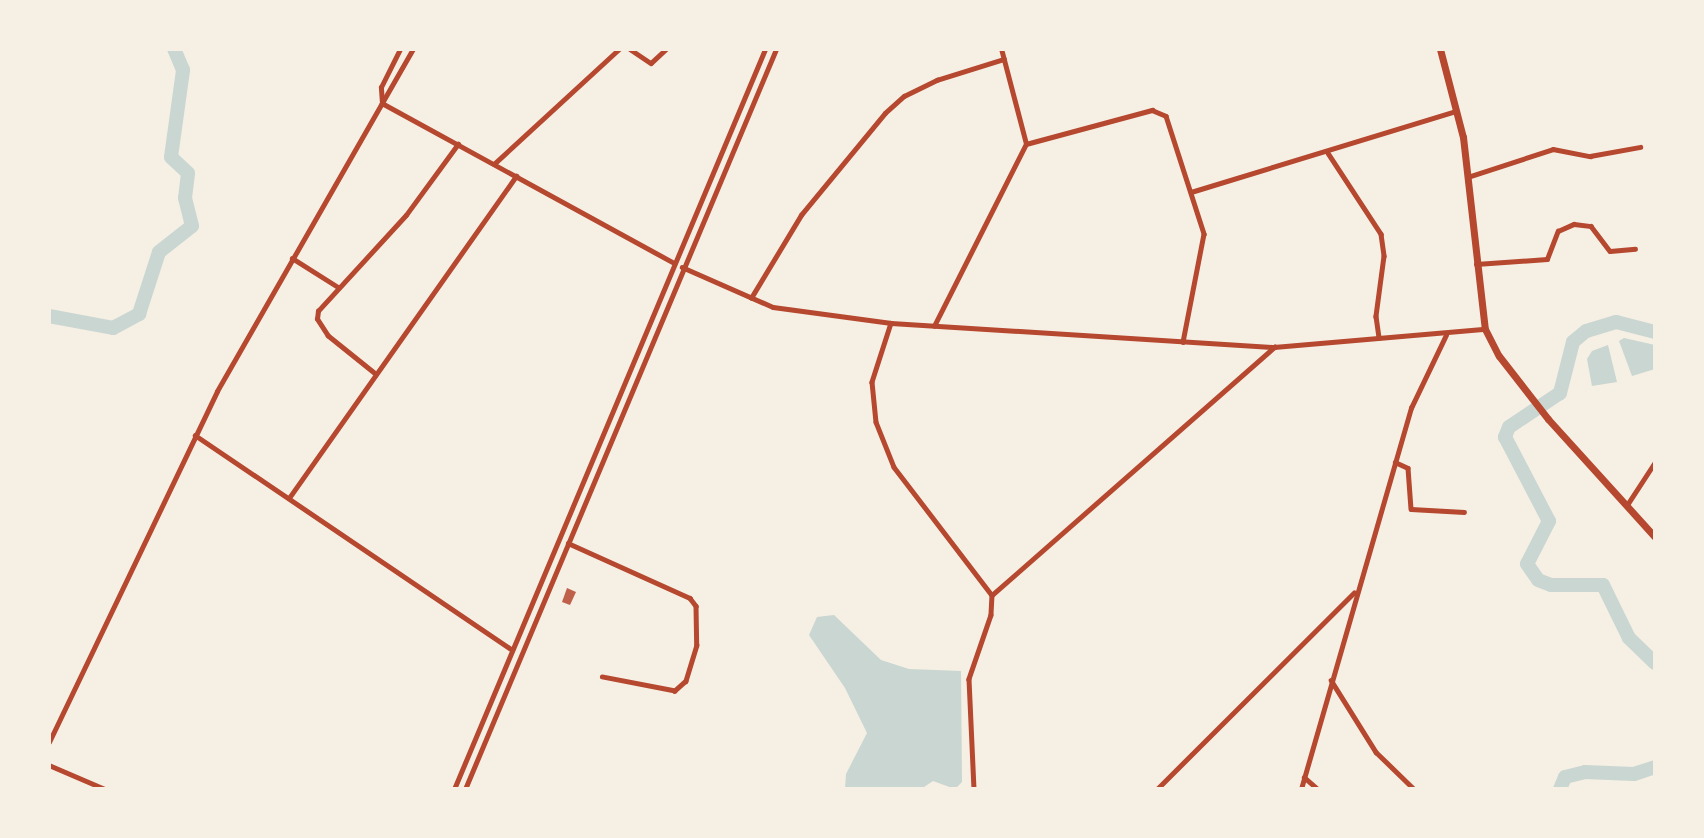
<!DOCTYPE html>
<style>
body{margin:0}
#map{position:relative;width:1704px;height:838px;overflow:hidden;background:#f6efe4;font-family:Raleway,sans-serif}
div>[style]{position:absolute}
.water>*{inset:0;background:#c9d6d2}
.river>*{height:14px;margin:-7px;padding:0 7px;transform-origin:7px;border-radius:7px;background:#c9d6d2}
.building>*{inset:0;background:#bf614a}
.minor>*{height:4.5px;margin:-2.25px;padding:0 2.25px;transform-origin:2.25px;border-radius:2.25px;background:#b5482f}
.tertiary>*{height:5px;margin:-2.5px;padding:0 2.5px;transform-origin:2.5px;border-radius:2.5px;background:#b5482f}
.trunk>*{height:7px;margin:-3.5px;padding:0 3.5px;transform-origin:3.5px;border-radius:3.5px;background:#b5482f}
span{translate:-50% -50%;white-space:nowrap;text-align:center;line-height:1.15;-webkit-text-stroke:5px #f6efe4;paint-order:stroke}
.frame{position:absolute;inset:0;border:51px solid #f6efe4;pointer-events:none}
</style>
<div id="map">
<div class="water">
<i style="clip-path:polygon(1624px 338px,1655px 345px,1655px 369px,1632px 376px,1619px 341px)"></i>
<i style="clip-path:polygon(1608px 345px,1617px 382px,1592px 386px,1587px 359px,1592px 351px)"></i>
<i style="clip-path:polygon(834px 615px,881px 660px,909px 669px,961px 671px,962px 782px,955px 789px,933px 781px,921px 789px,845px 789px,846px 774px,867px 733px,845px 688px,809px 635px,817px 617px)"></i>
</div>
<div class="river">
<i style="left:49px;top:316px;width:65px;rotate:10.6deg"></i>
<i style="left:113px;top:328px;width:30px;rotate:-28deg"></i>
<i style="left:139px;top:314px;width:65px;rotate:-72.1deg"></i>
<i style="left:159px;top:252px;width:42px;rotate:-38.2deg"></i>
<i style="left:192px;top:226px;width:29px;rotate:-104deg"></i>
<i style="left:185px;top:198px;width:25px;rotate:-83deg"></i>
<i style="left:188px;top:173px;width:23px;rotate:-137deg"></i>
<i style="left:171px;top:157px;width:88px;rotate:-82.1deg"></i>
<i style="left:183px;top:70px;width:23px;rotate:-113deg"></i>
<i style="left:1655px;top:332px;width:40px;rotate:-165.6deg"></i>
<i style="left:1616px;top:322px;width:31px;rotate:163deg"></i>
<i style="left:1586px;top:331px;width:17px;rotate:140deg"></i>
<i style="left:1573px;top:342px;width:53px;rotate:104.3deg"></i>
<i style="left:1560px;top:393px;width:61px;rotate:146.3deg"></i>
<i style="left:1509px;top:427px;width:11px;rotate:112deg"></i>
<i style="left:1505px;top:437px;width:95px;rotate:62.4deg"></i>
<i style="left:1549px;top:521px;width:48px;rotate:117.1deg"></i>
<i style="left:1527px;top:564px;width:19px;rotate:55deg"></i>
<i style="left:1538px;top:580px;width:14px;rotate:21deg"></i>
<i style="left:1551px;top:585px;width:52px"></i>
<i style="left:1603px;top:585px;width:59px;rotate:63.9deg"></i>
<i style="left:1629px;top:638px;width:36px;rotate:44deg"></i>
<i style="left:1560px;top:789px;width:13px;rotate:-67deg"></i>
<i style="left:1565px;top:777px;width:21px;rotate:-14deg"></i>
<i style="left:1585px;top:772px;width:49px;rotate:2.3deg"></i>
<i style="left:1634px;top:774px;width:22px;rotate:-18deg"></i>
</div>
<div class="building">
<i style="clip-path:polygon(567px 588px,576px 592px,570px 605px,562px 602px)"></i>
</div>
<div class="minor">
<i style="left:630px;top:49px;width:25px;rotate:34deg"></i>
<i style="left:651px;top:63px;width:21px;rotate:-43deg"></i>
<i style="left:382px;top:103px;width:332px;rotate:28.7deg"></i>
<i style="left:1026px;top:144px;width:131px;rotate:-15.1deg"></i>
<i style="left:1152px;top:110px;width:15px;rotate:23deg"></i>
<i style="left:1166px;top:116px;width:124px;rotate:72.1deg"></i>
<i style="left:1204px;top:234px;width:110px;rotate:101deg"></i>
<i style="left:1328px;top:153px;width:97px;rotate:56.8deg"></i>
<i style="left:1381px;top:234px;width:22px;rotate:82deg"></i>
<i style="left:1384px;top:256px;width:61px;rotate:97.6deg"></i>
<i style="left:1376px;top:316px;width:22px;rotate:82deg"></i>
<i style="left:494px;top:164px;width:170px;rotate:-42.6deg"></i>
<i style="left:1468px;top:177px;width:89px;rotate:-18.2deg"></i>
<i style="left:1553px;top:149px;width:38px;rotate:11deg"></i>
<i style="left:1590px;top:156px;width:51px;rotate:-10.2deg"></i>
<i style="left:1191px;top:192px;width:277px;rotate:-17deg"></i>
<i style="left:292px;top:258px;width:54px;rotate:32.2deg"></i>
<i style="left:1476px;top:264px;width:71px;rotate:-4deg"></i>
<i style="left:1547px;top:259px;width:30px;rotate:-69deg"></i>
<i style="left:1558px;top:231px;width:17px;rotate:-24deg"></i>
<i style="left:1574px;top:224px;width:17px;rotate:7deg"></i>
<i style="left:1591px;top:226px;width:31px;rotate:53deg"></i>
<i style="left:1610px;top:251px;width:25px;rotate:-5deg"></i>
<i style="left:682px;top:267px;width:99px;rotate:23.7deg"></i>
<i style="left:773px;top:307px;width:119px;rotate:7.7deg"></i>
<i style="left:891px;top:323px;width:384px;rotate:3.6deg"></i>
<i style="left:1274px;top:347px;width:212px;rotate:-4.9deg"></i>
<i style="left:751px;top:298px;width:97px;rotate:-58.9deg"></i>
<i style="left:801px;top:215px;width:132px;rotate:-50.5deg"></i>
<i style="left:885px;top:113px;width:25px;rotate:-42deg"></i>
<i style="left:904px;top:96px;width:37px;rotate:-26deg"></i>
<i style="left:937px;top:80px;width:70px;rotate:-17.4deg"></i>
<i style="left:891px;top:323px;width:62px;rotate:107.9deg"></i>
<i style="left:872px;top:382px;width:40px;rotate:84.3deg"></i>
<i style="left:876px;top:422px;width:48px;rotate:68.2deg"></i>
<i style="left:894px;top:467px;width:161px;rotate:52.6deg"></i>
<i style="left:992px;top:595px;width:20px;rotate:93deg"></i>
<i style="left:991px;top:615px;width:68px;rotate:109deg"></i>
<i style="left:969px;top:679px;width:110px;rotate:87.4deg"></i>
<i style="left:934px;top:326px;width:204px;rotate:-63.2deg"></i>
<i style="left:1026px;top:144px;width:98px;rotate:-104.7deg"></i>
<i style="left:374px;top:373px;width:59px;rotate:-141.2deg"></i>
<i style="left:328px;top:336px;width:20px;rotate:-123deg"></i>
<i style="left:317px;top:319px;width:8px;rotate:-83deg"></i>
<i style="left:318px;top:311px;width:130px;rotate:-47.5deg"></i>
<i style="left:406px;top:215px;width:88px;rotate:-53.8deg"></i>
<i style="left:195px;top:435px;width:383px;rotate:34.1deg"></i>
<i style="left:1395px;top:462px;width:14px;rotate:25deg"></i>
<i style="left:1408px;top:468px;width:41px;rotate:85.8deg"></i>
<i style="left:1411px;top:509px;width:53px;rotate:3.2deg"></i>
<i style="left:289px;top:498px;width:394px;rotate:-54.8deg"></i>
<i style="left:1627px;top:505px;width:51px;rotate:-56.9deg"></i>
<i style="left:568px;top:543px;width:134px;rotate:24.3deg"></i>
<i style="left:690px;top:598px;width:10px;rotate:53deg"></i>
<i style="left:696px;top:606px;width:39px;rotate:89deg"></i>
<i style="left:697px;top:645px;width:38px;rotate:107deg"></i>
<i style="left:686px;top:681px;width:15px;rotate:138deg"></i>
<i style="left:675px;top:691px;width:74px;rotate:-169.1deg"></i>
<i style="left:992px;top:595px;width:376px;rotate:-41.3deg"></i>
<i style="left:1331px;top:680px;width:85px;rotate:58deg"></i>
<i style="left:1376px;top:752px;width:53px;rotate:44.2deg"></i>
<i style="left:49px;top:765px;width:61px;rotate:23.2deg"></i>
<i style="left:1304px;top:777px;width:18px;rotate:41deg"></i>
<i style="left:1157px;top:789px;width:278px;rotate:-44.9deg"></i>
<i style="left:1301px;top:789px;width:397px;rotate:-73.9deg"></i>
<i style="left:1411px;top:408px;width:81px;rotate:-64.4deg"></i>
</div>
<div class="tertiary">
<i style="left:382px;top:103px;width:16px;rotate:-94deg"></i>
<i style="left:381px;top:87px;width:42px;rotate:-63.4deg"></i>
<i style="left:49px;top:742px;width:389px;rotate:-64.4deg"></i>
<i style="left:217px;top:391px;width:394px;rotate:-60.2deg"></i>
<i style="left:454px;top:789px;width:803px;rotate:-67.2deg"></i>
<i style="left:465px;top:789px;width:803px;rotate:-67.2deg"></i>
</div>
<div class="trunk">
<i style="left:1440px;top:49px;width:91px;rotate:75.4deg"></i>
<i style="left:1463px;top:137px;width:193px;rotate:83.5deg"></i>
<i style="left:1485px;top:329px;width:30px;rotate:63deg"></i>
<i style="left:1499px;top:356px;width:80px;rotate:52.1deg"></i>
<i style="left:1548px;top:419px;width:159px;rotate:47.8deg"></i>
</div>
<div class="frame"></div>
</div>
